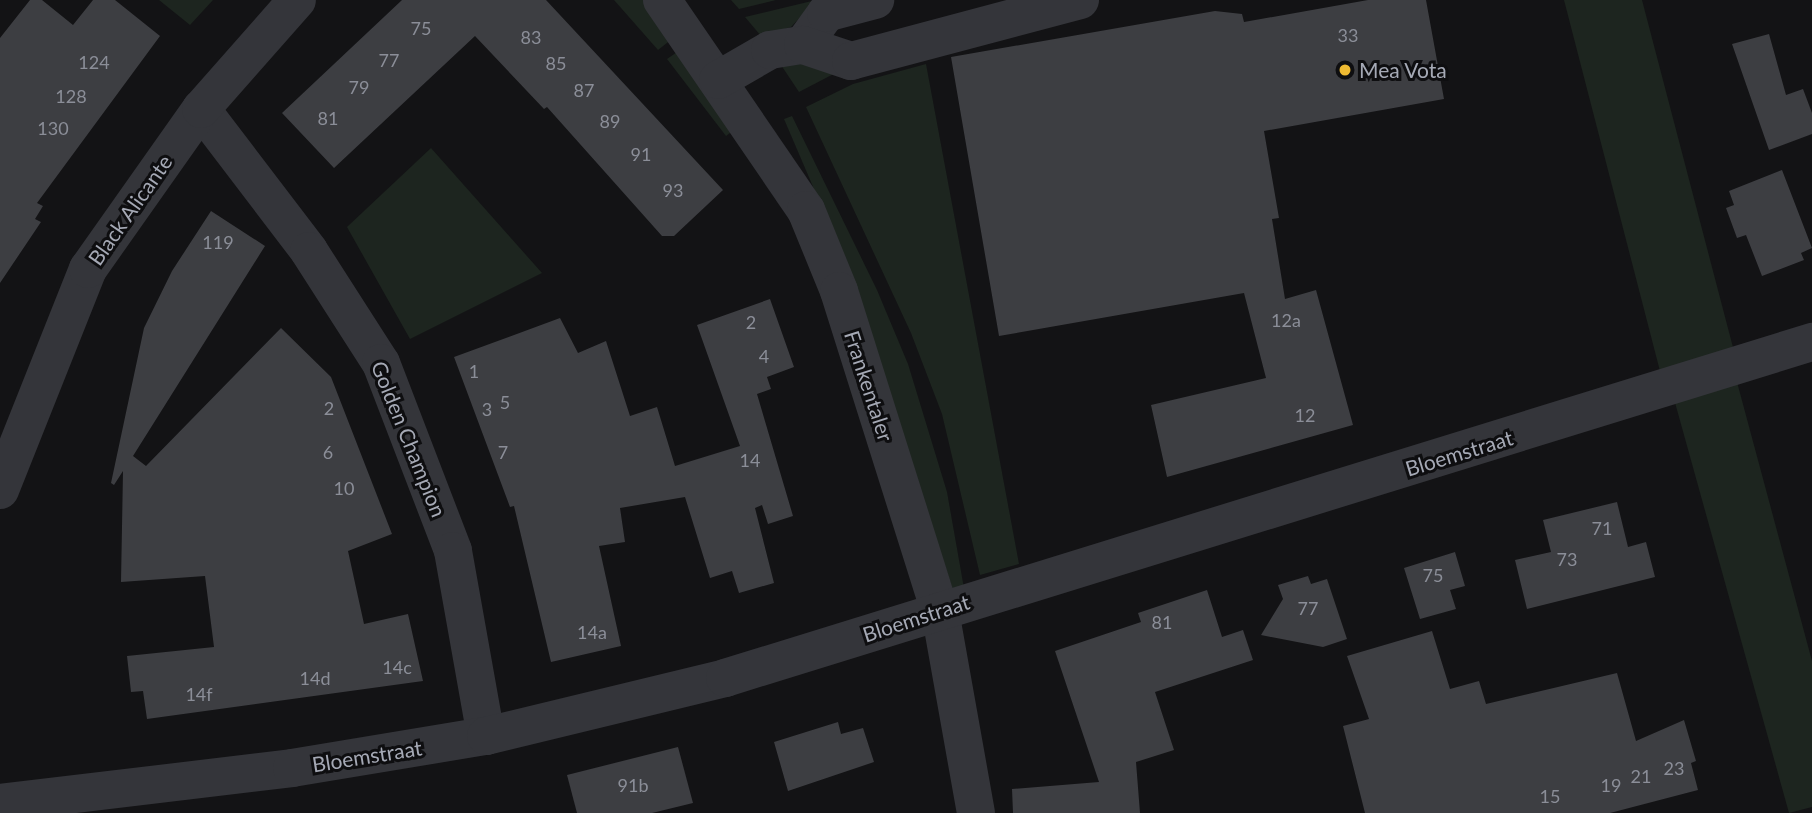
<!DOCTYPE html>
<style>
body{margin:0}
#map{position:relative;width:1812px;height:813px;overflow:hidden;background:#131315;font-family:Lato,sans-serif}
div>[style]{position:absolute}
.green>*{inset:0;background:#1d251f}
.building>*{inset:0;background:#3d3e42}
.minor>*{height:38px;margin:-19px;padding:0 19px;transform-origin:19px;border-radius:19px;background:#34353a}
.dots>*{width:19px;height:19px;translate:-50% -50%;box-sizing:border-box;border:4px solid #0e0e10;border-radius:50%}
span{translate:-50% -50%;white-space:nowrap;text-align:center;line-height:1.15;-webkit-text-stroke:6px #0e0e10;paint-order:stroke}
.number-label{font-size:18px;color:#8b8e98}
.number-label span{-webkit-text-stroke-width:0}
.poi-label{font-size:21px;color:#a5a9b5}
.left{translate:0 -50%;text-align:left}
.street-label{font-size:21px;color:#a5a9b5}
</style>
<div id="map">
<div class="green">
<i style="clip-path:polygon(159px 0,213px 0,190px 25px)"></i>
<i style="clip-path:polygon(614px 0,644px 0,672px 39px,658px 50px)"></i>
<i style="clip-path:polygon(731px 0,776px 0,739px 9px)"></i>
<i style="clip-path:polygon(816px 0,791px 27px,761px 36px,745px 17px)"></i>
<i style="clip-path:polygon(1564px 0,1642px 0,1735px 355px,1661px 375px)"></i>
<i style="clip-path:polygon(680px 50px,734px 130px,726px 136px,667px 59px)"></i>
<i style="clip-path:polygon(797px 59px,847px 67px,799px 92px,781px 65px)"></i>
<i style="clip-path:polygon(926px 64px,1019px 564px,980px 575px,942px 414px,911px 333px,806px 107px,853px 84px)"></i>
<i style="clip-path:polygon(792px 116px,877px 290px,908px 364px,947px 492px,965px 594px,955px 596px,841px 252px,784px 119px)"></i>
<i style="clip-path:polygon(431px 148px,542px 273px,410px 339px,347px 227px)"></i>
<i style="clip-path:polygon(1737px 382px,1812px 661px,1812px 807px,1789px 813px,1674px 399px)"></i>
</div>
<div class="building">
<i style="clip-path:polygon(30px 0,42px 0,73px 25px,93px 0,115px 0,160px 36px,37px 203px,43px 206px,35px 219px,41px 222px,0 283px,0 38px)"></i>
<i style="clip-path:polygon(402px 0,546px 0,723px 190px,674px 236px,662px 236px,547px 107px,544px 109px,475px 36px,334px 168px,282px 113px)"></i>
<i style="clip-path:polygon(1368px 0,1426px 0,1444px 99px,1264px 131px,1279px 218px,1272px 219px,1285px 299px,1316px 290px,1353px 425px,1167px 477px,1151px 405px,1266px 378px,1244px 293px,999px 336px,951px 57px,1215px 11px,1242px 14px,1244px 22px)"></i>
<i style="clip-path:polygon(1769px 34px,1786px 95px,1803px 89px,1812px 113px,1812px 134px,1769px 150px,1732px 44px)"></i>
<i style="clip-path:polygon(1782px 170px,1812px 248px,1801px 253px,1804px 260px,1762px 276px,1746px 235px,1737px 238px,1726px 208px,1734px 205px,1729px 191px)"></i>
<i style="clip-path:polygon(211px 211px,265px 246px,133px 456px,146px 466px,281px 328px,331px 377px,392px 534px,348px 551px,364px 624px,408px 614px,423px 681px,147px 719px,143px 691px,131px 692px,127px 656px,214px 647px,205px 576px,121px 582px,123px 471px,114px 485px,111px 483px,144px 328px,172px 271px)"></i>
<i style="clip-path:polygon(770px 299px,794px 367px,767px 377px,771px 389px,757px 394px,793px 516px,768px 524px,762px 505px,755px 508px,774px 583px,739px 593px,732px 571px,710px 578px,685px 497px,620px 508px,625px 542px,599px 546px,621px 646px,551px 662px,514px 506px,510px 507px,454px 357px,560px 318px,578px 353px,606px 341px,630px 416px,657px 407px,675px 466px,740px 446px,697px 325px)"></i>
<i style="clip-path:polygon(1617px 502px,1628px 547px,1646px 542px,1655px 577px,1527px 609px,1515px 560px,1551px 552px,1543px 520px)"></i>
<i style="clip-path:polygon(1455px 552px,1465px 586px,1450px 590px,1456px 609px,1420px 619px,1404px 568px)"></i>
<i style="clip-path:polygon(1308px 576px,1311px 584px,1327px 579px,1347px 639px,1323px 647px,1261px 635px,1283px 599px,1278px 585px)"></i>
<i style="clip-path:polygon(1207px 590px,1222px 637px,1243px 630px,1253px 660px,1155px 692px,1174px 750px,1136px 762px,1140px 813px,1013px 813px,1012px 789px,1099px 782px,1055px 651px,1141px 622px,1138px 613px)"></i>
<i style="clip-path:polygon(1432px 631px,1450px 689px,1479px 681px,1486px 704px,1617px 673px,1636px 741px,1684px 720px,1696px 761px,1691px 763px,1698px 790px,1610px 813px,1365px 813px,1343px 726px,1369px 719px,1347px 656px)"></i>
<i style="clip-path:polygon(838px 722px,841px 734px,863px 728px,874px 762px,788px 791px,774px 742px)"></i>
<i style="clip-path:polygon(678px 747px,693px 803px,652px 813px,577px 813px,567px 775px)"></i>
</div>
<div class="minor">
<i style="left:662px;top:0;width:255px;rotate:55.6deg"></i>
<i style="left:806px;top:210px;width:87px;rotate:67.8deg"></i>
<i style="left:839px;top:291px;width:336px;rotate:72.5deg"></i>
<i style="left:940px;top:611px;width:205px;rotate:79.9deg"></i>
<i style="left:803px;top:45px;width:39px;rotate:-54deg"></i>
<i style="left:826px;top:13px;width:51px;rotate:-14.9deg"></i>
<i style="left:718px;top:80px;width:60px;rotate:-30deg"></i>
<i style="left:770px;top:50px;width:33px;rotate:-9deg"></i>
<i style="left:803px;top:45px;width:51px;rotate:18.4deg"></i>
<i style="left:851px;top:61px;width:237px;rotate:-14.9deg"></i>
<i style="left:201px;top:109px;width:178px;rotate:52.7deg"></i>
<i style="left:309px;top:251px;width:133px;rotate:57.3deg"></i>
<i style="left:381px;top:363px;width:201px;rotate:69deg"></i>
<i style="left:453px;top:551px;width:188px;rotate:79.9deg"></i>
<i style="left:0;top:490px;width:238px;rotate:-68.3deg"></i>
<i style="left:88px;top:269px;width:196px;rotate:-54.8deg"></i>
<i style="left:201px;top:109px;width:145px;rotate:-48.6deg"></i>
<i style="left:0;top:803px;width:294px;rotate:-6.8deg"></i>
<i style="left:292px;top:768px;width:197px;rotate:-9.4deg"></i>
<i style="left:486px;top:736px;width:246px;rotate:-13.6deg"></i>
<i style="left:725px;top:678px;width:1138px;rotate:-17.18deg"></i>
</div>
<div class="dots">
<i style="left:1345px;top:70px;background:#eeba32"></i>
</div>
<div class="number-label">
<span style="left:421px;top:28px">75</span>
<span style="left:1348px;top:35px">33</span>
<span style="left:531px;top:37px">83</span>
<span style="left:389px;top:60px">77</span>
<span style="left:94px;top:62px">124</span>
<span style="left:556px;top:63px">85</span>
<span style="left:359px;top:87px">79</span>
<span style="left:584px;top:90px">87</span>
<span style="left:71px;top:96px">128</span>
<span style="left:328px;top:118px">81</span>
<span style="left:610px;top:121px">89</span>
<span style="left:53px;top:128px">130</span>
<span style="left:641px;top:154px">91</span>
<span style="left:673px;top:190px">93</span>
<span style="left:218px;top:242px">119</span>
<span style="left:1286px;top:320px">12a</span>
<span style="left:751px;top:322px">2</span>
<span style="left:764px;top:356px">4</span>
<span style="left:474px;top:371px">1</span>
<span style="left:505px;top:402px">5</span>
<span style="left:329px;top:408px">2</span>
<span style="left:487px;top:409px">3</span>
<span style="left:1305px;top:415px">12</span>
<span style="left:328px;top:452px">6</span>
<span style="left:503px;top:452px">7</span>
<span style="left:750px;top:460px">14</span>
<span style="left:344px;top:488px">10</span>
<span style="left:1602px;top:528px">71</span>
<span style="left:1567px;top:559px">73</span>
<span style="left:1433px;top:575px">75</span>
<span style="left:1308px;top:608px">77</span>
<span style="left:1162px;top:622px">81</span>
<span style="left:592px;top:632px">14a</span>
<span style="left:397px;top:667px">14c</span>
<span style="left:315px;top:678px">14d</span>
<span style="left:199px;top:694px">14f</span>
<span style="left:1674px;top:768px">23</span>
<span style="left:1641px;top:776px">21</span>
<span style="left:633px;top:785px">91b</span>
<span style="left:1611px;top:785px">19</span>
<span style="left:1550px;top:796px">15</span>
</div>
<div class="poi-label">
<span class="left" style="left:1359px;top:70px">Mea Vota</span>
</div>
<div class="street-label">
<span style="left:130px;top:210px;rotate:-55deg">Black Alicante</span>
<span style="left:869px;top:386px;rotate:72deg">Frankentaler</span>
<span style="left:409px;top:439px;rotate:68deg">Golden Champion</span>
<span style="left:1459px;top:453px;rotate:-17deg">Bloemstraat</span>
<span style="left:916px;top:618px;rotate:-18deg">Bloemstraat</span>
<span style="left:367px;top:756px;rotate:-9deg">Bloemstraat</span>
</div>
</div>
